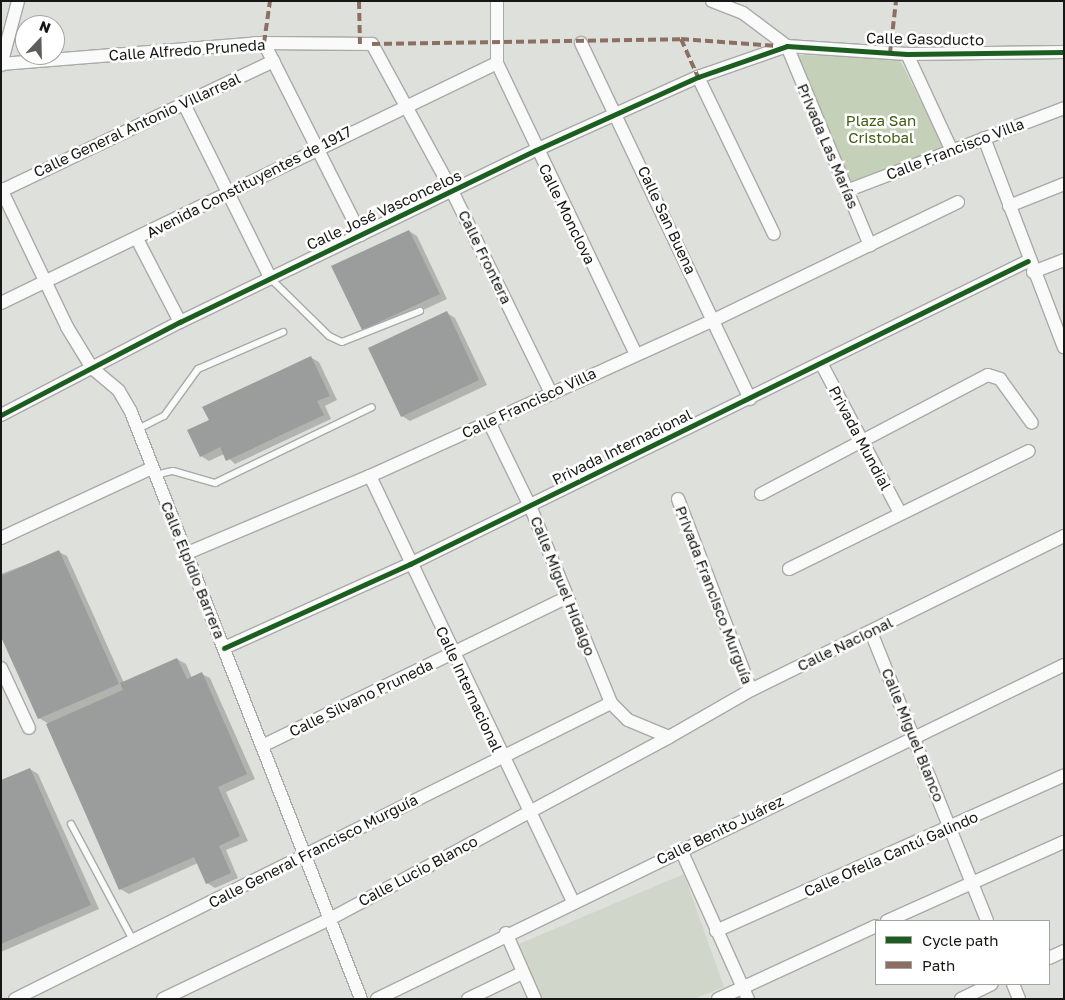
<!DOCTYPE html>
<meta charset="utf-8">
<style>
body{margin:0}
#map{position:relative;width:1065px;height:1000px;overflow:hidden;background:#dee0db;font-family:"Golos Text",sans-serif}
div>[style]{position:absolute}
.built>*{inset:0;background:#d1d6cb}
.green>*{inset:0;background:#c5d0b9}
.shadow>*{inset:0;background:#0003}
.building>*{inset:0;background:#9b9c9c}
.roads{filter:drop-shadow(1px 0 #a9aaa7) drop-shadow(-1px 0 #a9aaa7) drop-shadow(0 1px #a9aaa7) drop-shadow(0 -1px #a9aaa7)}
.lane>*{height:6px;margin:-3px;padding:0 3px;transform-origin:3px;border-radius:3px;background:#fafafa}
.street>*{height:12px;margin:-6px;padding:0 6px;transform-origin:6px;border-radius:6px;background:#fafafa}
.quiet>*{height:4px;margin-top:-2px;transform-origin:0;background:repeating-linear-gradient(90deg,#8d6e63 0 8px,transparent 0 12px)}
.cycleway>*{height:5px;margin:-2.5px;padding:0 2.5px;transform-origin:2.5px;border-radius:2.5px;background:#1b5e20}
span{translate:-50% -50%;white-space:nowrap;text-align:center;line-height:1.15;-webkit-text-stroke:5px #fff;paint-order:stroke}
.street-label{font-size:15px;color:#171815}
.park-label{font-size:15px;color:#405e10}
.frame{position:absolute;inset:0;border:2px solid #171815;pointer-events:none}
.legend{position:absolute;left:875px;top:920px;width:175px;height:65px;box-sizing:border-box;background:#fff;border:1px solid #a2a3a1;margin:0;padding:6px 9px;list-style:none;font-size:15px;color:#171815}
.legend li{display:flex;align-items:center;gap:10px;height:25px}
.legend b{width:25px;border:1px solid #a2a3a1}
.north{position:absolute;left:15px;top:15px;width:50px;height:50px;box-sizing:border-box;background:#fff;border:1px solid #a2a3a1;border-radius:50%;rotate:21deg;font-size:14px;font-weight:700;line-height:20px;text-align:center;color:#171815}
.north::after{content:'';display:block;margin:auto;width:18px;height:22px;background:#5d5e5a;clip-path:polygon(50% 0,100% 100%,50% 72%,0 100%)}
</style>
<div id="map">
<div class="built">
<i style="clip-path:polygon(684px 874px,724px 987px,694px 999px,542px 999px,519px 944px)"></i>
</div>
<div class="green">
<i style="clip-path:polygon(795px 55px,898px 56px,948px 156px,855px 190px)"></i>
</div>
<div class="shadow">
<i style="clip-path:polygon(409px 231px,417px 236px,447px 299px,371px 334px,363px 330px,333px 267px)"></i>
<i style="clip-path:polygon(447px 313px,455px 318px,487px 385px,410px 421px,402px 416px)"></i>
<i style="clip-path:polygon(310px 357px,319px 362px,337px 400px,325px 406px,331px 419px,235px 464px,224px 454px,209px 461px,201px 456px,210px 420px)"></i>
<i style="clip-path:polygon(59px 552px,67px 556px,124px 683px,177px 659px,186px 664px,192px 678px,202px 674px,210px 678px,255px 779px,226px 792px,248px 841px,226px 850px,238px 878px,215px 888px,207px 883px,198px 863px,129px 894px,120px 889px,49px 724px,39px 718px,1px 634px,1px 574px)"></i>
<i style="clip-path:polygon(30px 769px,38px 774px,99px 909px,1px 952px,1px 781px)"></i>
</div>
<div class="building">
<i style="clip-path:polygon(409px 230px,440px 294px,362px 330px,331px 266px)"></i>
<i style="clip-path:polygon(447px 311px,479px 380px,401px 417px,368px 348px)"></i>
<i style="clip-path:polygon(311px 356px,330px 396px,317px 401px,324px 415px,226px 461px,220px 447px,200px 457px,187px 430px,209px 420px,202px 407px)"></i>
<i style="clip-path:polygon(59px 550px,119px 684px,38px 719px,1px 637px,1px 576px)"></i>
<i style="clip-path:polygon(177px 658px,187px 679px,202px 672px,247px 774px,218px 787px,240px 836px,219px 846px,231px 873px,206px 884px,194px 857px,119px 890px,46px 724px,123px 690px,120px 683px)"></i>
<i style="clip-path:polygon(30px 768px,91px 905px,1px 944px,1px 780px)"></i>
</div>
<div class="roads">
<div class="lane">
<i style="left:270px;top:278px;width:83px;rotate:44.5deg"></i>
<i style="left:329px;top:336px;width:14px;rotate:25deg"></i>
<i style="left:342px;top:342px;width:84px;rotate:-21.7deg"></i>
<i style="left:138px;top:429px;width:29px;rotate:-27deg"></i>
<i style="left:164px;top:416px;width:58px;rotate:-54.1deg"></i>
<i style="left:198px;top:369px;width:93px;rotate:-23.5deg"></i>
<i style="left:155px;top:475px;width:18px;rotate:-13deg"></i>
<i style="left:173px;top:471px;width:44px;rotate:15.9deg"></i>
<i style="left:215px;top:483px;width:174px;rotate:-25.8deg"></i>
<i style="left:71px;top:824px;width:134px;rotate:61.9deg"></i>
</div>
<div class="street">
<i style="left:497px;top:1px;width:62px;rotate:90deg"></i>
<i style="left:497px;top:63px;width:322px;rotate:64.5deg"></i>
<i style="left:712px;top:1px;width:33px;rotate:21deg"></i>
<i style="left:743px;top:13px;width:55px;rotate:36.9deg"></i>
<i style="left:264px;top:43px;width:215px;rotate:63.2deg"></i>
<i style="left:581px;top:43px;width:394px;rotate:64.6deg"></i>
<i style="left:787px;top:46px;width:216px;rotate:67.4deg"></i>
<i style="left:907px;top:54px;width:105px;rotate:65.1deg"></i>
<i style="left:1px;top:64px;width:264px;rotate:-4.6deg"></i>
<i style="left:264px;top:43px;width:108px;rotate:0.5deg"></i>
<i style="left:372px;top:44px;width:167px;rotate:61.4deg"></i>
<i style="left:452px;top:191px;width:225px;rotate:63.9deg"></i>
<i style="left:1px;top:65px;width:66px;rotate:-75.1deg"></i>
<i style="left:698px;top:77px;width:174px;rotate:64.2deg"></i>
<i style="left:183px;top:102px;width:195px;rotate:63.6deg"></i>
<i style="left:984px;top:138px;width:224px;rotate:69.1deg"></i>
<i style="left:1px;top:189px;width:153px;rotate:64.4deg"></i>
<i style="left:67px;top:327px;width:48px;rotate:58.6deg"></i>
<i style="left:92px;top:368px;width:35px;rotate:40deg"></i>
<i style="left:119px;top:391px;width:24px;rotate:60deg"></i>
<i style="left:131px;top:412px;width:630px;rotate:68.6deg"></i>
<i style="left:1px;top:191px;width:302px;rotate:-25.5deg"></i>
<i style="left:846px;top:191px;width:233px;rotate:-20.8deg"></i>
<i style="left:1009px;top:206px;width:59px;rotate:-21.8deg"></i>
<i style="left:137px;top:239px;width:93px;rotate:62.6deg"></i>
<i style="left:1033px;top:272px;width:33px;rotate:-21deg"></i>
<i style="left:1px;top:303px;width:551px;rotate:-25.82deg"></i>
<i style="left:821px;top:363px;width:170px;rotate:62.2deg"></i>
<i style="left:1px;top:415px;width:202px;rotate:-27.5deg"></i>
<i style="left:180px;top:322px;width:395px;rotate:-25.8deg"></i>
<i style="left:536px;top:150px;width:178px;rotate:-24.3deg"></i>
<i style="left:698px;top:77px;width:94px;rotate:-19.2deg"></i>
<i style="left:787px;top:46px;width:120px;rotate:3.8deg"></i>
<i style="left:907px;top:54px;width:157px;rotate:-0.7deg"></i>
<i style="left:489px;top:422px;width:93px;rotate:64deg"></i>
<i style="left:530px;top:506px;width:213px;rotate:67.6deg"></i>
<i style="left:611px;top:703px;width:24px;rotate:45deg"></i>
<i style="left:628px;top:720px;width:44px;rotate:22.5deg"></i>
<i style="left:669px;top:737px;width:95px;rotate:-29.8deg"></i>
<i style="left:751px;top:690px;width:349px;rotate:-26.2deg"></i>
<i style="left:370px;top:476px;width:470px;rotate:64.5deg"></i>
<i style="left:761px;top:494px;width:256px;rotate:-27.7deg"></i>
<i style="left:988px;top:375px;width:13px;rotate:18deg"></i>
<i style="left:1000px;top:379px;width:54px;rotate:54deg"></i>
<i style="left:678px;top:499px;width:204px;rotate:69.1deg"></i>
<i style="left:1px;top:538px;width:166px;rotate:-24.9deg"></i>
<i style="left:185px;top:554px;width:201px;rotate:-22.9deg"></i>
<i style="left:370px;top:476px;width:378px;rotate:-24.4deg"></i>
<i style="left:714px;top:320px;width:271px;rotate:-25.8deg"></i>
<i style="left:789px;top:569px;width:267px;rotate:-26.2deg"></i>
<i style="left:871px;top:632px;width:311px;rotate:68.1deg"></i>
<i style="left:224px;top:648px;width:204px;rotate:-24.3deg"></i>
<i style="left:410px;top:564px;width:688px;rotate:-26.12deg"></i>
<i style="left:1px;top:668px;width:66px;rotate:65deg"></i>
<i style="left:262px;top:746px;width:340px;rotate:-26deg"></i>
<i style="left:681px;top:850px;width:163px;rotate:65.8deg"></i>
<i style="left:887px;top:921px;width:194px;rotate:-24.1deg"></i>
<i style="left:716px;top:931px;width:381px;rotate:-24.1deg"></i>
<i style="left:506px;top:933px;width:72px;rotate:66.3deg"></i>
<i style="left:1049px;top:958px;width:17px;rotate:-25deg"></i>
<i style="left:1013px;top:984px;width:16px;rotate:68deg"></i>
<i style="left:15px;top:999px;width:665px;rotate:-26.41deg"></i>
<i style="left:163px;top:999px;width:183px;rotate:-25.6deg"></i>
<i style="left:328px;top:920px;width:387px;rotate:-28.2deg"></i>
<i style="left:377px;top:999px;width:764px;rotate:-25.93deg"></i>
<i style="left:468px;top:999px;width:60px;rotate:-25.7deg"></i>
<i style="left:718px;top:999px;width:174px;rotate:-24.8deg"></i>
<i style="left:961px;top:999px;width:34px;rotate:-26deg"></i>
</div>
</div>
<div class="quiet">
<i style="left:359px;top:1px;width:43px;rotate:88.7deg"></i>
<i style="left:681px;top:39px;width:42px;rotate:65.9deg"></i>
<i style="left:264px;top:43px;width:42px;rotate:-81.9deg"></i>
<i style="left:372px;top:44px;width:309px;rotate:-0.9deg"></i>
<i style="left:681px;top:39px;width:96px;rotate:4.2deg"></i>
<i style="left:890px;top:53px;width:52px;rotate:-83.4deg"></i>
</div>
<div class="cycleway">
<i style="left:1px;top:415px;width:202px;rotate:-27.5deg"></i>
<i style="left:180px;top:322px;width:395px;rotate:-25.8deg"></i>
<i style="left:536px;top:150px;width:178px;rotate:-24.3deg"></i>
<i style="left:698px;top:77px;width:94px;rotate:-19.2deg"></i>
<i style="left:787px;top:46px;width:120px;rotate:3.8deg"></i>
<i style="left:907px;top:54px;width:157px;rotate:-0.7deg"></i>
<i style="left:224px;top:648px;width:204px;rotate:-24.3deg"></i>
<i style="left:410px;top:564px;width:688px;rotate:-26.12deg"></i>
</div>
<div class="street-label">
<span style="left:925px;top:39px;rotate:1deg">Calle Gasoducto</span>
<span style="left:187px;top:50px;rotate:-4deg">Calle Alfredo Pruneda</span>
<span style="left:137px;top:125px;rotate:-25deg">Calle General Antonio Villarreal</span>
<span style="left:828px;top:146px;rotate:67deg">Privada Las Marías</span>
<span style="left:955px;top:149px;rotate:-21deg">Calle Francisco Villa</span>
<span style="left:249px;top:182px;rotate:-27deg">Avenida Constituyentes de 1917</span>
<span style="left:384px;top:210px;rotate:-25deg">Calle José Vasconcelos</span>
<span style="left:567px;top:214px;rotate:64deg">Calle Monclova</span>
<span style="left:667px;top:220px;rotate:65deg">Calle San Buena</span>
<span style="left:485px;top:257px;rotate:64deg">Calle Frontera</span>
<span style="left:529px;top:403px;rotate:-25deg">Calle Francisco Villa</span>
<span style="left:860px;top:438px;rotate:62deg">Privada Mundial</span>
<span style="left:622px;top:447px;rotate:-26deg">Privada Internacional</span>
<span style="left:193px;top:570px;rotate:68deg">Calle Elpidio Barrera</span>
<span style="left:563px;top:586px;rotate:68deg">Calle Miguel Hidalgo</span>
<span style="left:714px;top:595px;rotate:69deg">Privada Francisco Murguía</span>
<span style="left:845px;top:644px;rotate:-26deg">Calle Nacional</span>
<span style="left:469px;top:689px;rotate:65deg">Calle Internacional</span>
<span style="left:361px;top:698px;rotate:-26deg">Calle Silvano Pruneda</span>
<span style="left:913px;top:735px;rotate:68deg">Calle Miguel Blanco</span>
<span style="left:720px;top:830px;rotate:-26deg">Calle Benito Juárez</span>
<span style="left:313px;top:851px;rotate:-27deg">Calle General Francisco Murguía</span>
<span style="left:891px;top:854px;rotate:-24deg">Calle Ofelia Cantú Galindo</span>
<span style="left:418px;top:871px;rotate:-28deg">Calle Lucio Blanco</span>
</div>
<div class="park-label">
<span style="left:881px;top:129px">Plaza San<br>Cristobal</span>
</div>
<div class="frame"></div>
<ul class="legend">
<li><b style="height:6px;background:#1b5e20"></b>Cycle path</li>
<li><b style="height:6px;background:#8d6e63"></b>Path</li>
</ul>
<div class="north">N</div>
</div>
